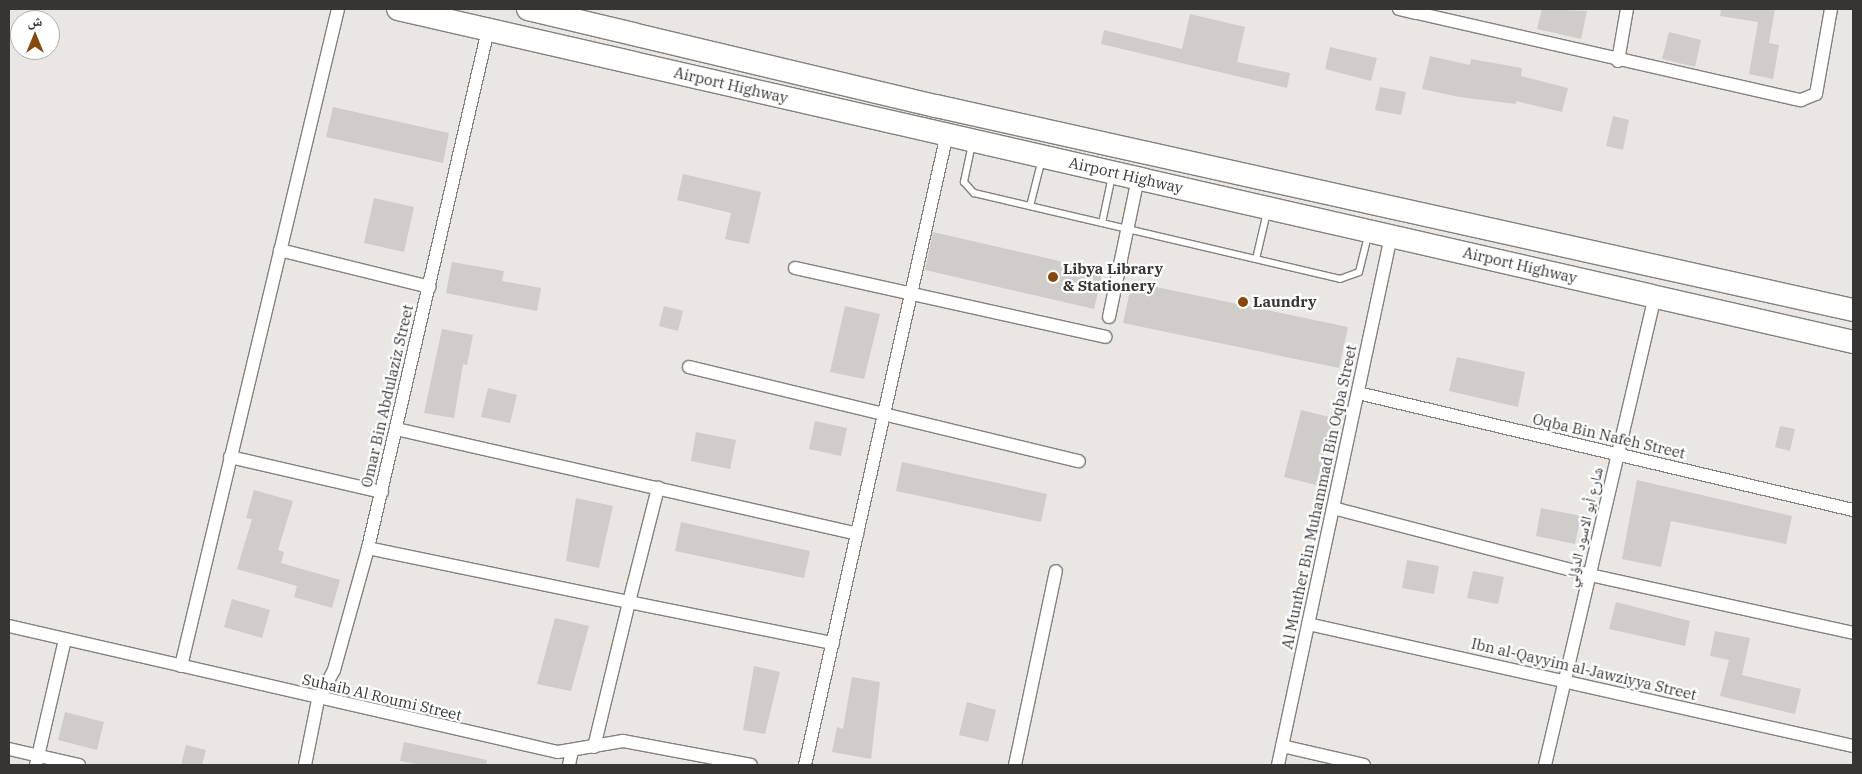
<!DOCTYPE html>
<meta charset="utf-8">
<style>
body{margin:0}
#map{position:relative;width:1862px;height:774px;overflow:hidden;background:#eae6e3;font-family:"IBM Plex Serif","Noto Naskh Arabic",serif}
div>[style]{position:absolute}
.building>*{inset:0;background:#d0ccc9}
.roads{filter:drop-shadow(1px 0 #84807d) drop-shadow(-1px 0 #84807d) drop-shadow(0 1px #84807d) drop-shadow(0 -1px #84807d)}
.lane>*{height:6px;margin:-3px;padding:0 3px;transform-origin:3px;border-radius:3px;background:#fff}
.street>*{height:12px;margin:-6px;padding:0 6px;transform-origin:6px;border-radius:6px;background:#fff}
.highway>*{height:22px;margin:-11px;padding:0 11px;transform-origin:11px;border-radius:11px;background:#fff}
.dots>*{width:14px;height:14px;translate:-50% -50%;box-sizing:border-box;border:2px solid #fff;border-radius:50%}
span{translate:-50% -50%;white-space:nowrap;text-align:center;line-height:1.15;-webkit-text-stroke:4.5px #fff;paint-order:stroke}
.street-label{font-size:15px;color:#373534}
.poi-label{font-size:15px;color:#373534;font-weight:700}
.left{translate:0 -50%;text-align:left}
.frame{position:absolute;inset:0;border:10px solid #373534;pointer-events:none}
.north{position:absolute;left:10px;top:10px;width:50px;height:50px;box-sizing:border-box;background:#fff;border:1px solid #afaeae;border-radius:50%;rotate:0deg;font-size:14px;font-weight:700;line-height:20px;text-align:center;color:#373534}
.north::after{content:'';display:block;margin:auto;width:18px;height:22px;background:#87480e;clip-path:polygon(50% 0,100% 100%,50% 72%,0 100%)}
</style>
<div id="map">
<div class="building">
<i style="clip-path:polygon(1542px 9px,1587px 11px,1581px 39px,1537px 29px)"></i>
<i style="clip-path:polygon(1721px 9px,1775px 9px,1769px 43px,1779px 45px,1773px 79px,1749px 74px,1758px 22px,1720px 16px)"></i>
<i style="clip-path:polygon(1190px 14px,1245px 27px,1237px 62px,1290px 73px,1287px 88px,1101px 44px,1104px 30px,1182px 49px)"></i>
<i style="clip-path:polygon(1669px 32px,1701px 40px,1695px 67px,1662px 59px)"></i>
<i style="clip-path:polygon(1330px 47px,1377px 58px,1371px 81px,1325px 69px)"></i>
<i style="clip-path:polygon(1430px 56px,1470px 65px,1471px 59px,1522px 68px,1521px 76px,1568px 88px,1562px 112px,1516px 101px,1516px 104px,1459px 97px,1422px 89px)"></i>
<i style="clip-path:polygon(1380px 87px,1406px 92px,1401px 115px,1375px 110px)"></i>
<i style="clip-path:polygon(333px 107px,449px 133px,443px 163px,326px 137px)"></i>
<i style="clip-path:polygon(1613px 116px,1629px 120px,1623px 150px,1606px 146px)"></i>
<i style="clip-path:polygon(683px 174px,761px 192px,749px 244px,725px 239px,731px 213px,677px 200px)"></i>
<i style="clip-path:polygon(374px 198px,414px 207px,404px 252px,364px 243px)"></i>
<i style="clip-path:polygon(933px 232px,1103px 271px,1094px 309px,925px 270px)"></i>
<i style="clip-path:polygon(452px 262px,504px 271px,502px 281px,541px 288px,537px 311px,446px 293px)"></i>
<i style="clip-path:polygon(1132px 282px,1348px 327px,1339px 368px,1123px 323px)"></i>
<i style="clip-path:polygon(664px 306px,683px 311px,678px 331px,659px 326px)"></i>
<i style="clip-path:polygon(845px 306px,880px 314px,864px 379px,830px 372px)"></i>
<i style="clip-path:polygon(442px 329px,473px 335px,467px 365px,463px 364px,454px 418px,424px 413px)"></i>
<i style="clip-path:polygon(1457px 357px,1525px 372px,1518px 407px,1449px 391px)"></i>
<i style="clip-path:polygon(488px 388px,517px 395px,510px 423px,481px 417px)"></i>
<i style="clip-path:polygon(1301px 410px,1333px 418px,1316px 485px,1284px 477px)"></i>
<i style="clip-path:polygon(815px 421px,847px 428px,841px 456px,809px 449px)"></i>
<i style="clip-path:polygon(1780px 426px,1795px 429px,1790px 451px,1775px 447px)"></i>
<i style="clip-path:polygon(696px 432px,736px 440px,730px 469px,691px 461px)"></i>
<i style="clip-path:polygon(902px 462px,1047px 494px,1041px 522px,896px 491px)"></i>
<i style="clip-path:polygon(1637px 480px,1792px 516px,1786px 544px,1671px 521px,1661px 567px,1622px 559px)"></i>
<i style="clip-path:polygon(254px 490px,293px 501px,278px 550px,284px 552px,281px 563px,340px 580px,332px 608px,294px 597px,297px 586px,237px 569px,252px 519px,246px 518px)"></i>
<i style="clip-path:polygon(576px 498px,613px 506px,599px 568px,566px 561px)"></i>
<i style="clip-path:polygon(1541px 508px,1581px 516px,1575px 544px,1536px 536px)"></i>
<i style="clip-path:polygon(681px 522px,810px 551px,804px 578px,675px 551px)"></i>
<i style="clip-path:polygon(1407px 560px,1439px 566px,1434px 594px,1402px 588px)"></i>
<i style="clip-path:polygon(1473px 571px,1504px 577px,1498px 604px,1467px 598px)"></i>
<i style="clip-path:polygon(232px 599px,270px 610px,262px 638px,224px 627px)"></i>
<i style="clip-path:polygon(1616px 602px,1690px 621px,1685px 646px,1609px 629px)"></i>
<i style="clip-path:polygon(555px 618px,589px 626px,571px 691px,537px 684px)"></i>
<i style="clip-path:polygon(1715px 631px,1750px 638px,1742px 675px,1801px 689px,1795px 714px,1720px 696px,1729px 660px,1710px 656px)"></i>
<i style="clip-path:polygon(754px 666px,780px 672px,765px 734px,743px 730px)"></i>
<i style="clip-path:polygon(852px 677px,880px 682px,871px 759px,832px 752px,837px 727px,843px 729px)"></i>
<i style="clip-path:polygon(967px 702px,996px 710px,988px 742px,959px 735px)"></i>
<i style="clip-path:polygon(65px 712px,104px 722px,97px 750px,58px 740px)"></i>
<i style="clip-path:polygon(404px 742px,487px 760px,486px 765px,422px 765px,400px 761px)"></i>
<i style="clip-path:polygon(186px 745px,206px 750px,202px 765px,181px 765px)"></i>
</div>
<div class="roads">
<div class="lane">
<i style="left:972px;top:144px;width:39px;rotate:102deg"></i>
<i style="left:964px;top:182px;width:15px;rotate:48deg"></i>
<i style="left:974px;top:193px;width:376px;rotate:13.2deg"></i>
<i style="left:1340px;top:279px;width:20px;rotate:-20deg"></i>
<i style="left:1359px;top:272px;width:37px;rotate:-76deg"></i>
<i style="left:1030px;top:206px;width:49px;rotate:-75.7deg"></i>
<i style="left:1102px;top:223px;width:48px;rotate:-78deg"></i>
<i style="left:1256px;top:259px;width:48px;rotate:-76.8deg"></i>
</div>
<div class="street">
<i style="left:1399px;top:9px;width:18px;rotate:13deg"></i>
<i style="left:1417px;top:13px;width:4px;rotate:-76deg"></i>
<i style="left:1417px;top:13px;width:394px;rotate:12.8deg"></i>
<i style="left:1801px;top:100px;width:16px;rotate:-22deg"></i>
<i style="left:1816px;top:94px;width:86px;rotate:-80deg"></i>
<i style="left:1618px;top:61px;width:53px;rotate:-80.2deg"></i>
<i style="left:280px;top:250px;width:154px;rotate:13.9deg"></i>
<i style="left:795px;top:268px;width:318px;rotate:12.5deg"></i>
<i style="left:1109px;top:317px;width:142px;rotate:-78.2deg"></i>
<i style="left:689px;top:367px;width:401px;rotate:13.6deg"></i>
<i style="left:1358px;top:393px;width:509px;rotate:13.3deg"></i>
<i style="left:396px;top:429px;width:473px;rotate:12.8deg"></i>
<i style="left:230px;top:457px;width:156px;rotate:13deg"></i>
<i style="left:1333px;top:508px;width:266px;rotate:14.6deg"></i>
<i style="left:1590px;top:575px;width:269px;rotate:12.4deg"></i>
<i style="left:368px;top:548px;width:267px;rotate:11.7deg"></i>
<i style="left:629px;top:602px;width:118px;rotate:-75.7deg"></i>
<i style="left:1308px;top:624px;width:558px;rotate:12.62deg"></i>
<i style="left:9px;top:626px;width:563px;rotate:12.93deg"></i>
<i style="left:558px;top:752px;width:66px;rotate:-9.6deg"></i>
<i style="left:623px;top:741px;width:130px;rotate:10.6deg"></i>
<i style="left:181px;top:666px;width:675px;rotate:-76.56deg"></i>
<i style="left:1282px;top:746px;width:84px;rotate:13deg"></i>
<i style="left:594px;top:747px;width:149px;rotate:-76.4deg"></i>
<i style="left:629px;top:602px;width:208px;rotate:11.4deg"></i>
<i style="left:9px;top:749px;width:72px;rotate:12.9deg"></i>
<i style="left:36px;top:765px;width:129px;rotate:-77deg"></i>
<i style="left:305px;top:765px;width:66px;rotate:-78.7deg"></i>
<i style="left:318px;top:700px;width:34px;rotate:-62deg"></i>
<i style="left:334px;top:670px;width:127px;rotate:-74.4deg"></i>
<i style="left:368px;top:548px;width:532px;rotate:-76.96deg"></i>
<i style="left:569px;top:765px;width:14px;rotate:-78deg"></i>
<i style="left:805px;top:765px;width:647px;rotate:-77.32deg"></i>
<i style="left:1015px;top:765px;width:198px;rotate:-78.1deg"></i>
<i style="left:1278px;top:765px;width:541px;rotate:-77.94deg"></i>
<i style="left:1545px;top:765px;width:482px;rotate:-76.8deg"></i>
</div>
<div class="highway">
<i style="left:398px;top:9px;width:1493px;rotate:12.89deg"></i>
<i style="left:528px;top:9px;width:419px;rotate:13.4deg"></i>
<i style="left:936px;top:106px;width:939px;rotate:12.54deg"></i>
</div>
</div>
<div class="dots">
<i style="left:1053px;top:277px;background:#87480e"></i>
<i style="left:1243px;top:302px;background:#87480e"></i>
</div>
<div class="street-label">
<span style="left:731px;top:85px;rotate:13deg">Airport Highway</span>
<span style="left:1126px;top:175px;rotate:13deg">Airport Highway</span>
<span style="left:1520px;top:265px;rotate:13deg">Airport Highway</span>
<span style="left:387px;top:396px;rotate:-77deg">Omar Bin Abdulaziz Street</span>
<span style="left:1609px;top:436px;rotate:13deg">Oqba Bin Nafeh Street</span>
<span style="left:1319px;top:497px;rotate:-78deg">Al Munther Bin Muhammad Bin Oqba Street</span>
<span style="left:1584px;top:527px;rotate:-77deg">شارع أبو الاسود الدؤلي</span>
<span style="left:1584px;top:669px;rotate:13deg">Ibn al-Qayyim al-Jawziyya Street</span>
<span style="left:382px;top:697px;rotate:13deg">Suhaib Al Roumi Street</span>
</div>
<div class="poi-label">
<span class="left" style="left:1063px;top:277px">Libya Library<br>&amp; Stationery</span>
<span class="left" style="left:1253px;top:302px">Laundry</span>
</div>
<div class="frame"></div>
<div class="north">ش</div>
</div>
